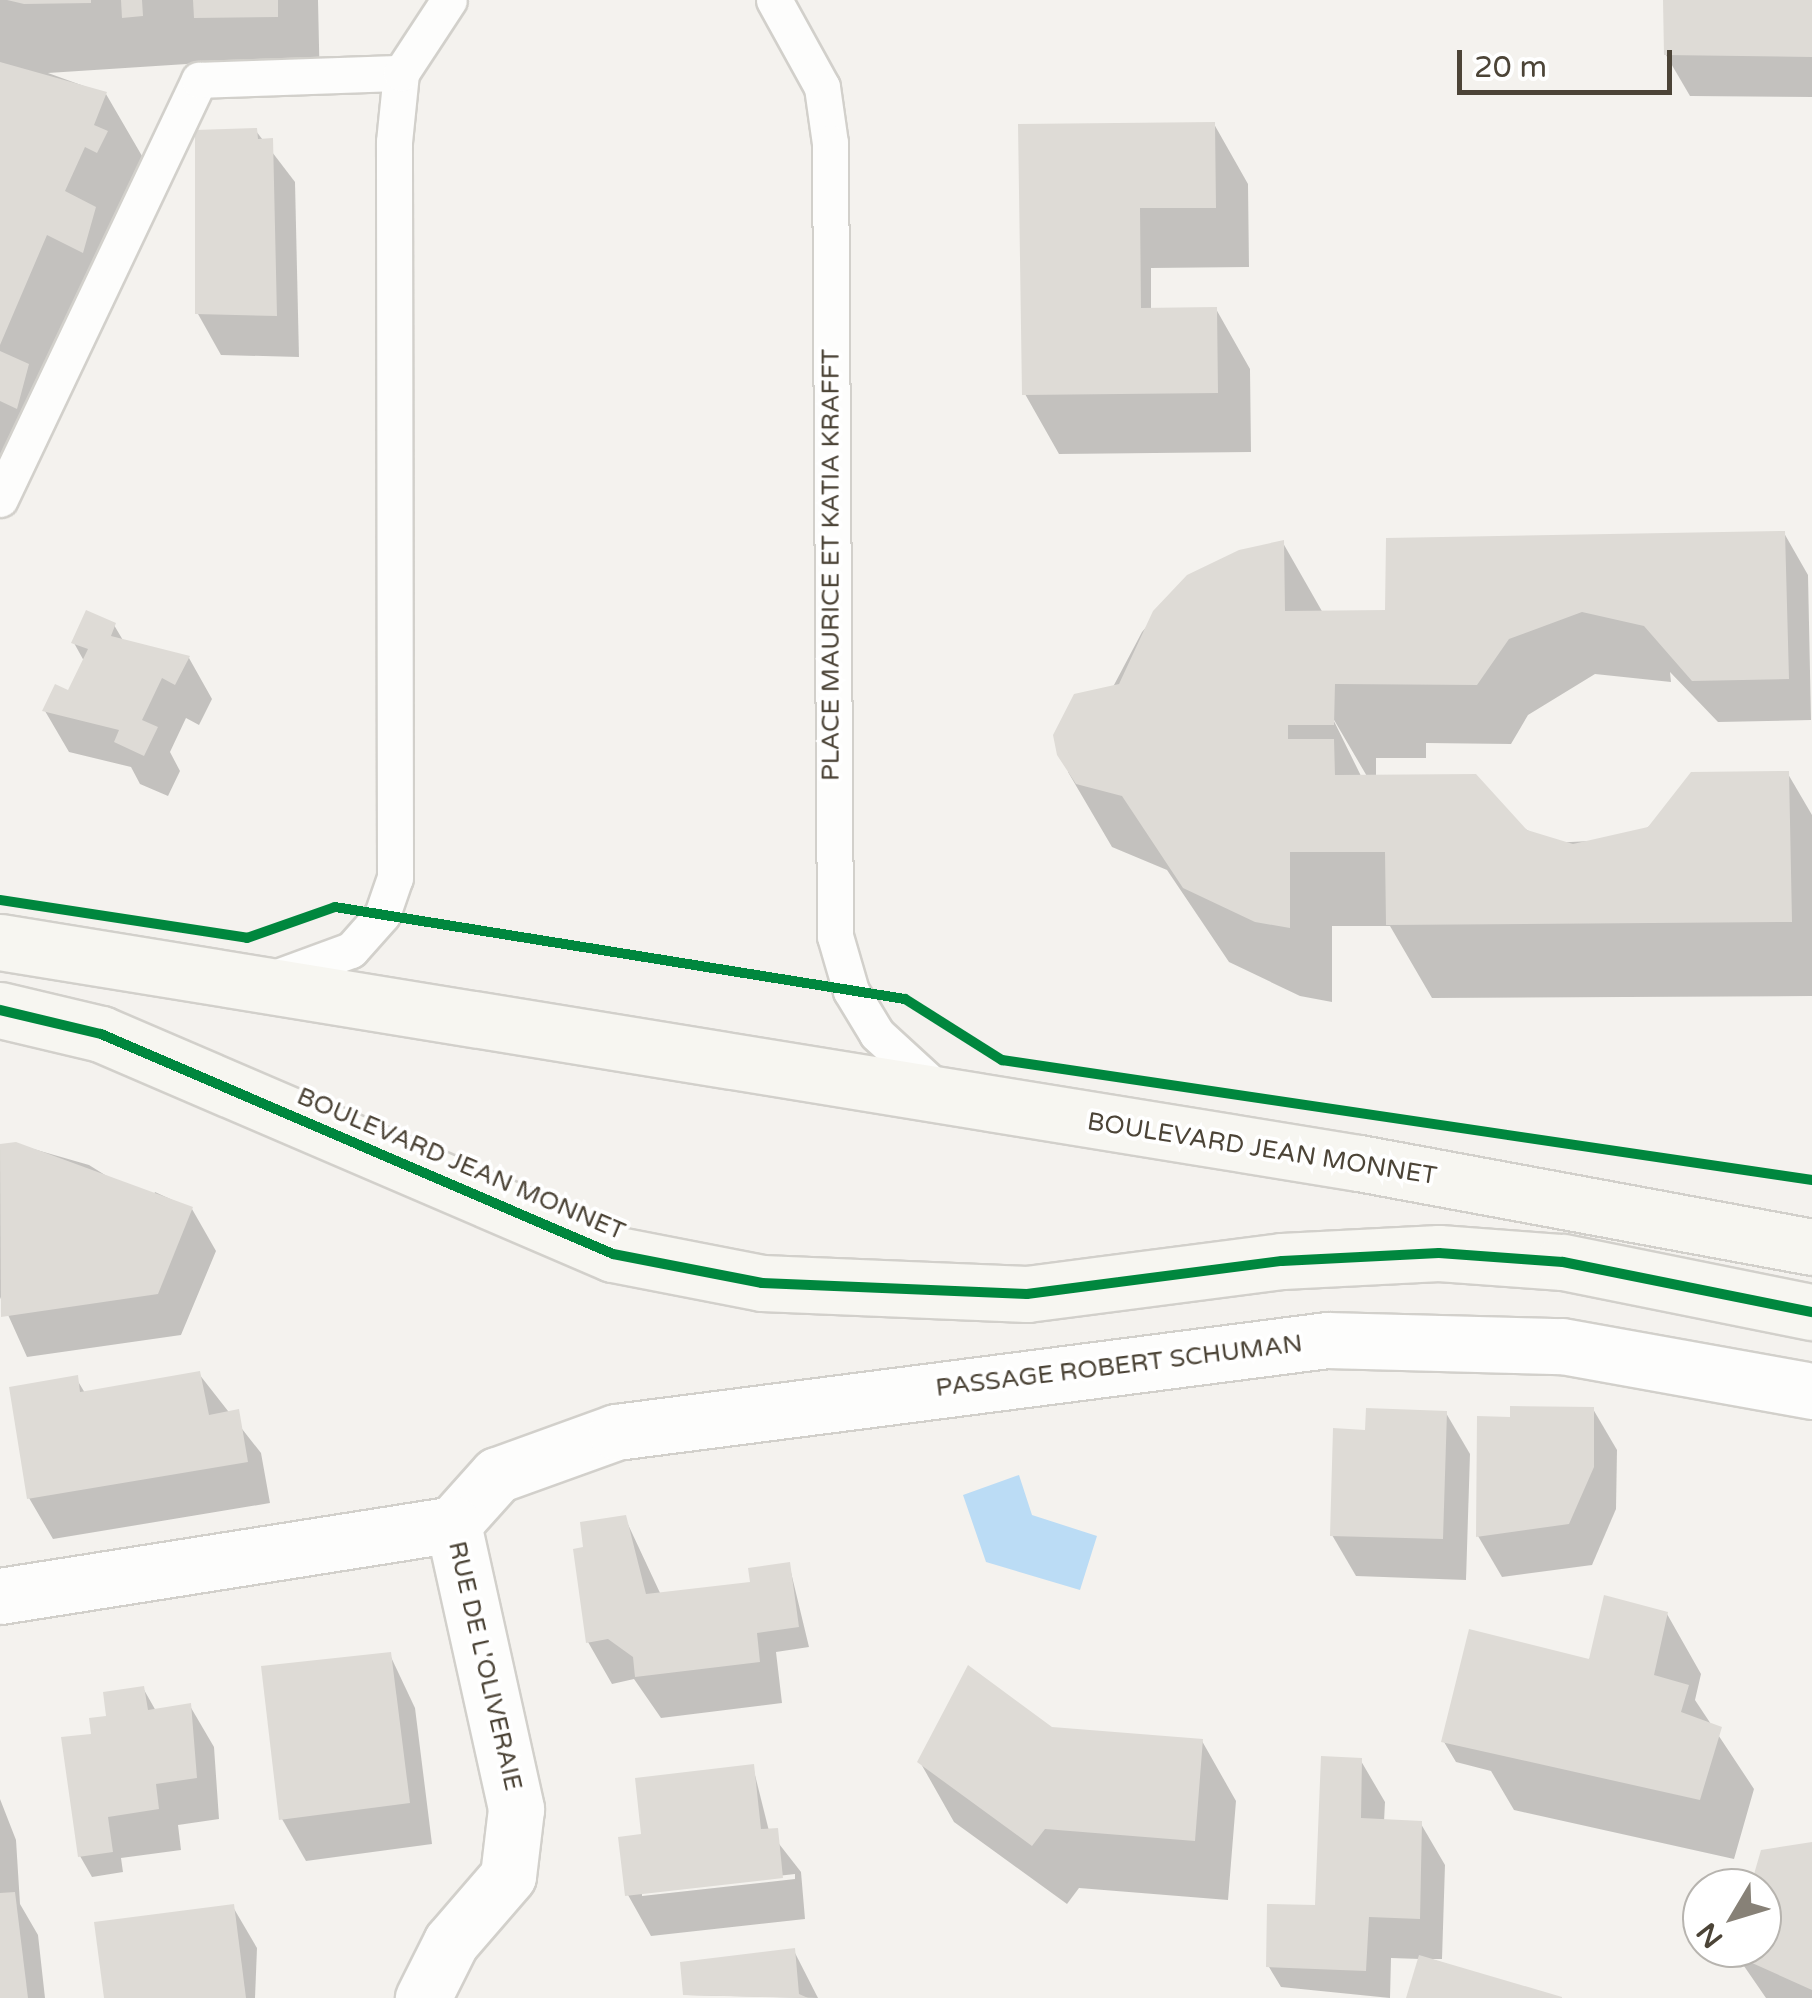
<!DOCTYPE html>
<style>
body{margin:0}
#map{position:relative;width:1812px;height:1998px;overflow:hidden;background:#f4f2ee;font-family:"Varela Round",sans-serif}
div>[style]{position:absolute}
.water>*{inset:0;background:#bbdcf5}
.shadow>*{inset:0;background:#0003}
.building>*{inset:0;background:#dedbd6}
.roads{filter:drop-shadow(2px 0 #d2d0cb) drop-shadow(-2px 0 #d2d0cb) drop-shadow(0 2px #d2d0cb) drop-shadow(0 -2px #d2d0cb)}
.lane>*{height:35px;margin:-17.5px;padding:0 17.5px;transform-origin:17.5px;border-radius:17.5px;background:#fdfdfc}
.street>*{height:55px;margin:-27.5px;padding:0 27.5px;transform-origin:27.5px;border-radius:27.5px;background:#fdfdfc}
.secondary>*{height:55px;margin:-27.5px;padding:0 27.5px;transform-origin:27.5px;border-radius:27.5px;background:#f7f6f1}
.cycleway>*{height:10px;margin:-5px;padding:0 5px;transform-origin:5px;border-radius:5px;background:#00873e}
span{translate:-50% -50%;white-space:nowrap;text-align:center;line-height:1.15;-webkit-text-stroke:8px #fff;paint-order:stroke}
.street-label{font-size:25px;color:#4c4437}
.north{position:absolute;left:1682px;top:1868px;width:100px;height:100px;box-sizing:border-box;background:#fff;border:2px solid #b7b4af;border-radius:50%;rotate:232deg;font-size:28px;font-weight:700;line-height:40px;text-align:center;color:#4c4437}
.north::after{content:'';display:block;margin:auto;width:35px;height:45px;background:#878177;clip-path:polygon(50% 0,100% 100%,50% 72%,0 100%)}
.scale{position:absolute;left:1457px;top:50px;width:215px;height:45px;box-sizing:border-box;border:5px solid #4c4437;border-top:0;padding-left:12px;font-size:30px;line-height:35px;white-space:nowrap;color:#4c4437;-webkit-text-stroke:8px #fff;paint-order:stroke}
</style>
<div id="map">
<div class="water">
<i style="clip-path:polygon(1019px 1475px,1032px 1515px,1097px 1536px,1080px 1590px,986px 1562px,963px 1495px)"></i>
</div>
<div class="shadow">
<i style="clip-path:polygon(0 0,318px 0,320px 91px,233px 61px,48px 73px,106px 94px,149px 168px,0 518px)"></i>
<i style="clip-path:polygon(1666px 0,1812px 0,1812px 97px,1690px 96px,1666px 55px)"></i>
<i style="clip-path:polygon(1214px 124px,1248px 184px,1249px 267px,1151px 268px,1151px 310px,1216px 309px,1250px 369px,1251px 452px,1059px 454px,1025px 394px,1021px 127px)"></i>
<i style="clip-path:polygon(256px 131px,295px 182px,299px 357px,221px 355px,198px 314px)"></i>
<i style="clip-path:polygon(evenodd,1784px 533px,1808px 575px,1811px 720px,1718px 722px,1670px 672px,1671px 682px,1595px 674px,1528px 715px,1511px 744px,1426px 743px,1426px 758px,1376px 758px,1376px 778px,1508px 819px,1550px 843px,1632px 839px,1676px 806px,1788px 774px,1812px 815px,1812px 996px,1432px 998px,1390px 926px,1332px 926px,1332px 1002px,1300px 996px,1229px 962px,1167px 870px,1112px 847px,1068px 772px,1142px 632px,1189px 577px,1283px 543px,1323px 613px,1383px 613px,1784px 533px,1330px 713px,1368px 778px,1362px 778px,1330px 713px)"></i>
<i style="clip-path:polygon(114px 625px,124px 642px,189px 658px,212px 699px,199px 725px,186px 718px,170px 752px,180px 771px,168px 796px,140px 784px,131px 767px,69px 752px,45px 711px,70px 693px,84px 661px,74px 643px)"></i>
<i style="clip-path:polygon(16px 1144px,89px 1165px,150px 1203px,155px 1192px,192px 1209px,216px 1251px,181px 1335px,27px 1357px,0 1297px,0 1146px)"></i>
<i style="clip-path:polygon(199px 1374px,261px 1453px,270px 1503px,53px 1539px,29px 1498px,76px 1378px,85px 1393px)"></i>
<i style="clip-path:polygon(1593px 1409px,1617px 1450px,1616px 1509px,1592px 1565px,1502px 1577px,1478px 1536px,1512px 1419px)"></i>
<i style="clip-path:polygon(1446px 1413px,1470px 1454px,1466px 1580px,1356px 1576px,1332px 1535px,1367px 1432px)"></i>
<i style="clip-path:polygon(625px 1518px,661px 1595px,753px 1584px,789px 1564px,809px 1647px,776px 1652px,782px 1703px,661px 1718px,634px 1679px,612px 1684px,588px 1642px,588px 1549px)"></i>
<i style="clip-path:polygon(1667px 1614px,1701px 1674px,1695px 1700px,1754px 1789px,1734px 1859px,1514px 1810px,1491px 1771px,1456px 1762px,1444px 1742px)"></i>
<i style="clip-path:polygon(390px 1655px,415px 1708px,432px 1844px,306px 1861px,282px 1819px)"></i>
<i style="clip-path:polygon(968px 1668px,1051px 1730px,1202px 1741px,1236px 1801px,1228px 1900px,1079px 1888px,1067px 1904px,954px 1822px,920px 1762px)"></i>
<i style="clip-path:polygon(143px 1688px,156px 1711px,190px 1706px,214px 1747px,219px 1819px,178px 1825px,181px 1850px,121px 1858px,123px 1872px,92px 1877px,80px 1856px,94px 1736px)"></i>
<i style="clip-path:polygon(1361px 1761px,1385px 1802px,1384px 1822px,1421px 1824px,1445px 1865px,1442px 1959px,1431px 1959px,1557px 1998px,1409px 1998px,1420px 1959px,1391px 1958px,1390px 1998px,1281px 1987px,1269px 1967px,1317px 1908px)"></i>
<i style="clip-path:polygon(evenodd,753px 1767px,769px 1831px,801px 1872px,805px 1919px,651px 1936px,628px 1895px,643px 1836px,753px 1767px,795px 1874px,795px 1879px,642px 1896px,642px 1891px,795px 1874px)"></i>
<i style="clip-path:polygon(0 1799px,16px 1840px,20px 1904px,38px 1935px,45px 1998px,0 1998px)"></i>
<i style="clip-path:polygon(1812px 1845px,1812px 1998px,1766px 1998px,1735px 1953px,1762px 1948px,1762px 1888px,1753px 1888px)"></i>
<i style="clip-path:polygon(233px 1907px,257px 1948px,255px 1998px,106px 1998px)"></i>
<i style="clip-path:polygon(794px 1951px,818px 1998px,686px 1995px)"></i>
</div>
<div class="building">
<i style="clip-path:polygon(7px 0,91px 0,91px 3px,24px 4px)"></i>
<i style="clip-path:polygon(121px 0,142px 0,143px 16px,122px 18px)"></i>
<i style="clip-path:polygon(193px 0,278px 0,278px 17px,194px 18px)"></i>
<i style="clip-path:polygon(1663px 0,1812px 0,1812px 57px,1664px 55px)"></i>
<i style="clip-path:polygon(0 62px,107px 92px,94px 125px,108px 131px,97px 153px,85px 147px,65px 191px,96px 207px,83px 253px,47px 235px,0 345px)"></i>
<i style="clip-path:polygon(1215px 122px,1216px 208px,1140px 208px,1141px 308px,1217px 307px,1218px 393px,1022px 395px,1018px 124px)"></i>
<i style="clip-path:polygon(257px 128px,258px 139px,273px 138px,277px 316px,195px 314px,195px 130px)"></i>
<i style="clip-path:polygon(0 351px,29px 364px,17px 409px,0 401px)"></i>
<i style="clip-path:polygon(1785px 531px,1789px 679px,1692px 681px,1644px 626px,1582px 612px,1509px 639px,1477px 685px,1335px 684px,1334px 725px,1288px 725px,1288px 739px,1334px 739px,1335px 775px,1476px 774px,1527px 830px,1573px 844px,1648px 827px,1691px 772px,1789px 771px,1792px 922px,1386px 925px,1385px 852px,1290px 852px,1290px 928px,1255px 922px,1183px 888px,1122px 796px,1076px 784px,1057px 755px,1053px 735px,1074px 694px,1119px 684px,1153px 611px,1187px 575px,1239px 550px,1284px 540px,1285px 611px,1385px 610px,1386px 538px)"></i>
<i style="clip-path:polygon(86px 610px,116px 623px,111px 636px,190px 656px,175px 685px,162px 678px,142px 720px,158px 727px,144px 756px,114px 742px,119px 730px,42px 711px,55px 684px,68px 690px,88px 649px,71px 643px)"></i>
<i style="clip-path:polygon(16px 1142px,193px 1207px,158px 1294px,1px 1317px,0 1144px)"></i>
<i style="clip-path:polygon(200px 1371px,209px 1415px,239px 1409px,248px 1462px,27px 1499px,9px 1387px,78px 1375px,80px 1392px)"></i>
<i style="clip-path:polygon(1510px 1406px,1594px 1407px,1594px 1467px,1569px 1524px,1476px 1537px,1477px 1416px,1510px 1417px)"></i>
<i style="clip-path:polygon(1366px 1408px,1447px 1411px,1443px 1539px,1330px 1536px,1333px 1428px,1365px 1430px)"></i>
<i style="clip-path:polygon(626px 1515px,646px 1594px,750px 1582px,748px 1568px,790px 1562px,799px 1627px,757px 1633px,760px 1662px,635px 1677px,633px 1657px,608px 1639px,586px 1643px,573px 1549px,583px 1547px,580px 1522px)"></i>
<i style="clip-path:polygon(1604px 1595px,1668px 1612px,1654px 1675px,1689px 1685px,1681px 1712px,1722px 1727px,1700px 1800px,1441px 1742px,1469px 1629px,1589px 1659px)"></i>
<i style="clip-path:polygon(391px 1652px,410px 1803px,279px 1820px,261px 1666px)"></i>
<i style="clip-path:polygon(968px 1665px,1052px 1727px,1203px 1739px,1195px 1841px,1045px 1829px,1032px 1846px,917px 1762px)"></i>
<i style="clip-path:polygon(144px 1686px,148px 1710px,191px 1703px,197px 1778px,156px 1784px,159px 1809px,108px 1817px,113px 1852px,78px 1857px,61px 1737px,91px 1734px,89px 1718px,106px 1716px,103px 1692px)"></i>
<i style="clip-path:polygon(1321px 1756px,1362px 1758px,1361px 1818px,1422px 1821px,1420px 1919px,1369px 1917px,1366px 1971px,1266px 1967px,1267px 1904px,1315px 1905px)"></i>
<i style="clip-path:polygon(754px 1764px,761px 1829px,778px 1828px,783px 1878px,625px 1896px,618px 1837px,641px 1834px,635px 1778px)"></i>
<i style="clip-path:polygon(1812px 1842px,1812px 1990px,1732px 1954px,1762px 1948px,1762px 1888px,1750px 1888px,1761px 1850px)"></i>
<i style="clip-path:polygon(15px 1892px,28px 1998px,0 1998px,0 1893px)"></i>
<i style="clip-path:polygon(234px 1904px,246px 1998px,104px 1998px,94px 1922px)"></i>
<i style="clip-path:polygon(795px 1948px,799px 1994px,808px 1998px,683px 1995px,680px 1962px)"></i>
<i style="clip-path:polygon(1419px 1955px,1562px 1997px,1562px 1998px,1406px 1998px)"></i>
</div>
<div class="roads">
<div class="lane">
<i style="left:774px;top:0;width:99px;rotate:61.1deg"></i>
<i style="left:822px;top:87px;width:57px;rotate:81.9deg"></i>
<i style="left:830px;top:143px;width:793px;rotate:89.64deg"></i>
<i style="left:835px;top:936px;width:57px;rotate:73.8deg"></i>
<i style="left:851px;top:991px;width:50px;rotate:58.8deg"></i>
<i style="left:877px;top:1034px;width:81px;rotate:42.5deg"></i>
<i style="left:0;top:499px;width:464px;rotate:-64.6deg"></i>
<i style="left:199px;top:80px;width:202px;rotate:-2deg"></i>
<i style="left:272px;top:979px;width:84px;rotate:-20.2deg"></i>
<i style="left:351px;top:950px;width:47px;rotate:-48.5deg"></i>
<i style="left:382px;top:915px;width:39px;rotate:-71deg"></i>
<i style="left:395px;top:878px;width:736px;rotate:-90.08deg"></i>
<i style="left:394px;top:142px;width:69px;rotate:-84.2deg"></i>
<i style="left:401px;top:73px;width:87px;rotate:-56.7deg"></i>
</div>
<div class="street">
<i style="left:453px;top:1524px;width:66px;rotate:-48.1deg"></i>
<i style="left:497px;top:1475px;width:127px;rotate:-19.9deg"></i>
<i style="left:616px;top:1432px;width:717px;rotate:-7.37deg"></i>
<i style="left:1327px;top:1340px;width:235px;rotate:1.5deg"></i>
<i style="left:1562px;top:1346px;width:254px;rotate:10.2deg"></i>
<i style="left:0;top:1596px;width:459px;rotate:-9deg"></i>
<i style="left:453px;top:1524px;width:292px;rotate:77.5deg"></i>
<i style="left:516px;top:1809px;width:67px;rotate:96.8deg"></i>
<i style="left:508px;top:1876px;width:87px;rotate:130.8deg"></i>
<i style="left:451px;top:1942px;width:63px;rotate:116.6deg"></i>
</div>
<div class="secondary">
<i style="left:0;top:942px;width:1377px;rotate:9.24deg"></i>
<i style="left:1359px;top:1163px;width:461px;rotate:10.5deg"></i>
<i style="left:0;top:1010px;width:104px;rotate:13.4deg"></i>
<i style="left:101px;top:1034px;width:557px;rotate:23.25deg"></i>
<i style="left:613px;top:1254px;width:152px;rotate:11deg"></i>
<i style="left:762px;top:1283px;width:265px;rotate:2.4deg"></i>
<i style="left:1027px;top:1294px;width:257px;rotate:-7.4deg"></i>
<i style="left:1282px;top:1261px;width:157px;rotate:-2.9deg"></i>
<i style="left:1439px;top:1253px;width:124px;rotate:4.2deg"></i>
<i style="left:1563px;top:1262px;width:254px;rotate:11.4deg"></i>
</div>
</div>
<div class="cycleway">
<i style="left:0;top:900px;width:250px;rotate:8.7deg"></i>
<i style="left:247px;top:938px;width:93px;rotate:-19.4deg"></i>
<i style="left:335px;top:907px;width:577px;rotate:9.17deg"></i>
<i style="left:905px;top:999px;width:115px;rotate:32.2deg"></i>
<i style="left:1002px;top:1060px;width:819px;rotate:8.43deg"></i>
<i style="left:0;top:1010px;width:104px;rotate:13.4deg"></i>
<i style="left:101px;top:1034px;width:557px;rotate:23.25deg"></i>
<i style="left:613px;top:1254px;width:152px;rotate:11deg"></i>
<i style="left:762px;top:1283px;width:265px;rotate:2.4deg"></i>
<i style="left:1027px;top:1294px;width:257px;rotate:-7.4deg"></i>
<i style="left:1282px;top:1261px;width:157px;rotate:-2.9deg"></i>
<i style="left:1439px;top:1253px;width:124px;rotate:4.2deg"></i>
<i style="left:1563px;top:1262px;width:254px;rotate:11.4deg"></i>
</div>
<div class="street-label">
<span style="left:831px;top:565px;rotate:-90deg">PLACE MAURICE ET KATIA KRAFFT</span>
<span style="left:1262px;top:1149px;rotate:9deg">BOULEVARD JEAN MONNET</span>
<span style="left:461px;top:1164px;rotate:23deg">BOULEVARD JEAN MONNET</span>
<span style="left:1119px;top:1366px;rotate:-7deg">PASSAGE ROBERT SCHUMAN</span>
<span style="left:485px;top:1666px;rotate:77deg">RUE DE L'OLIVERAIE</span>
</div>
<div class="north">N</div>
<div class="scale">20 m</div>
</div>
